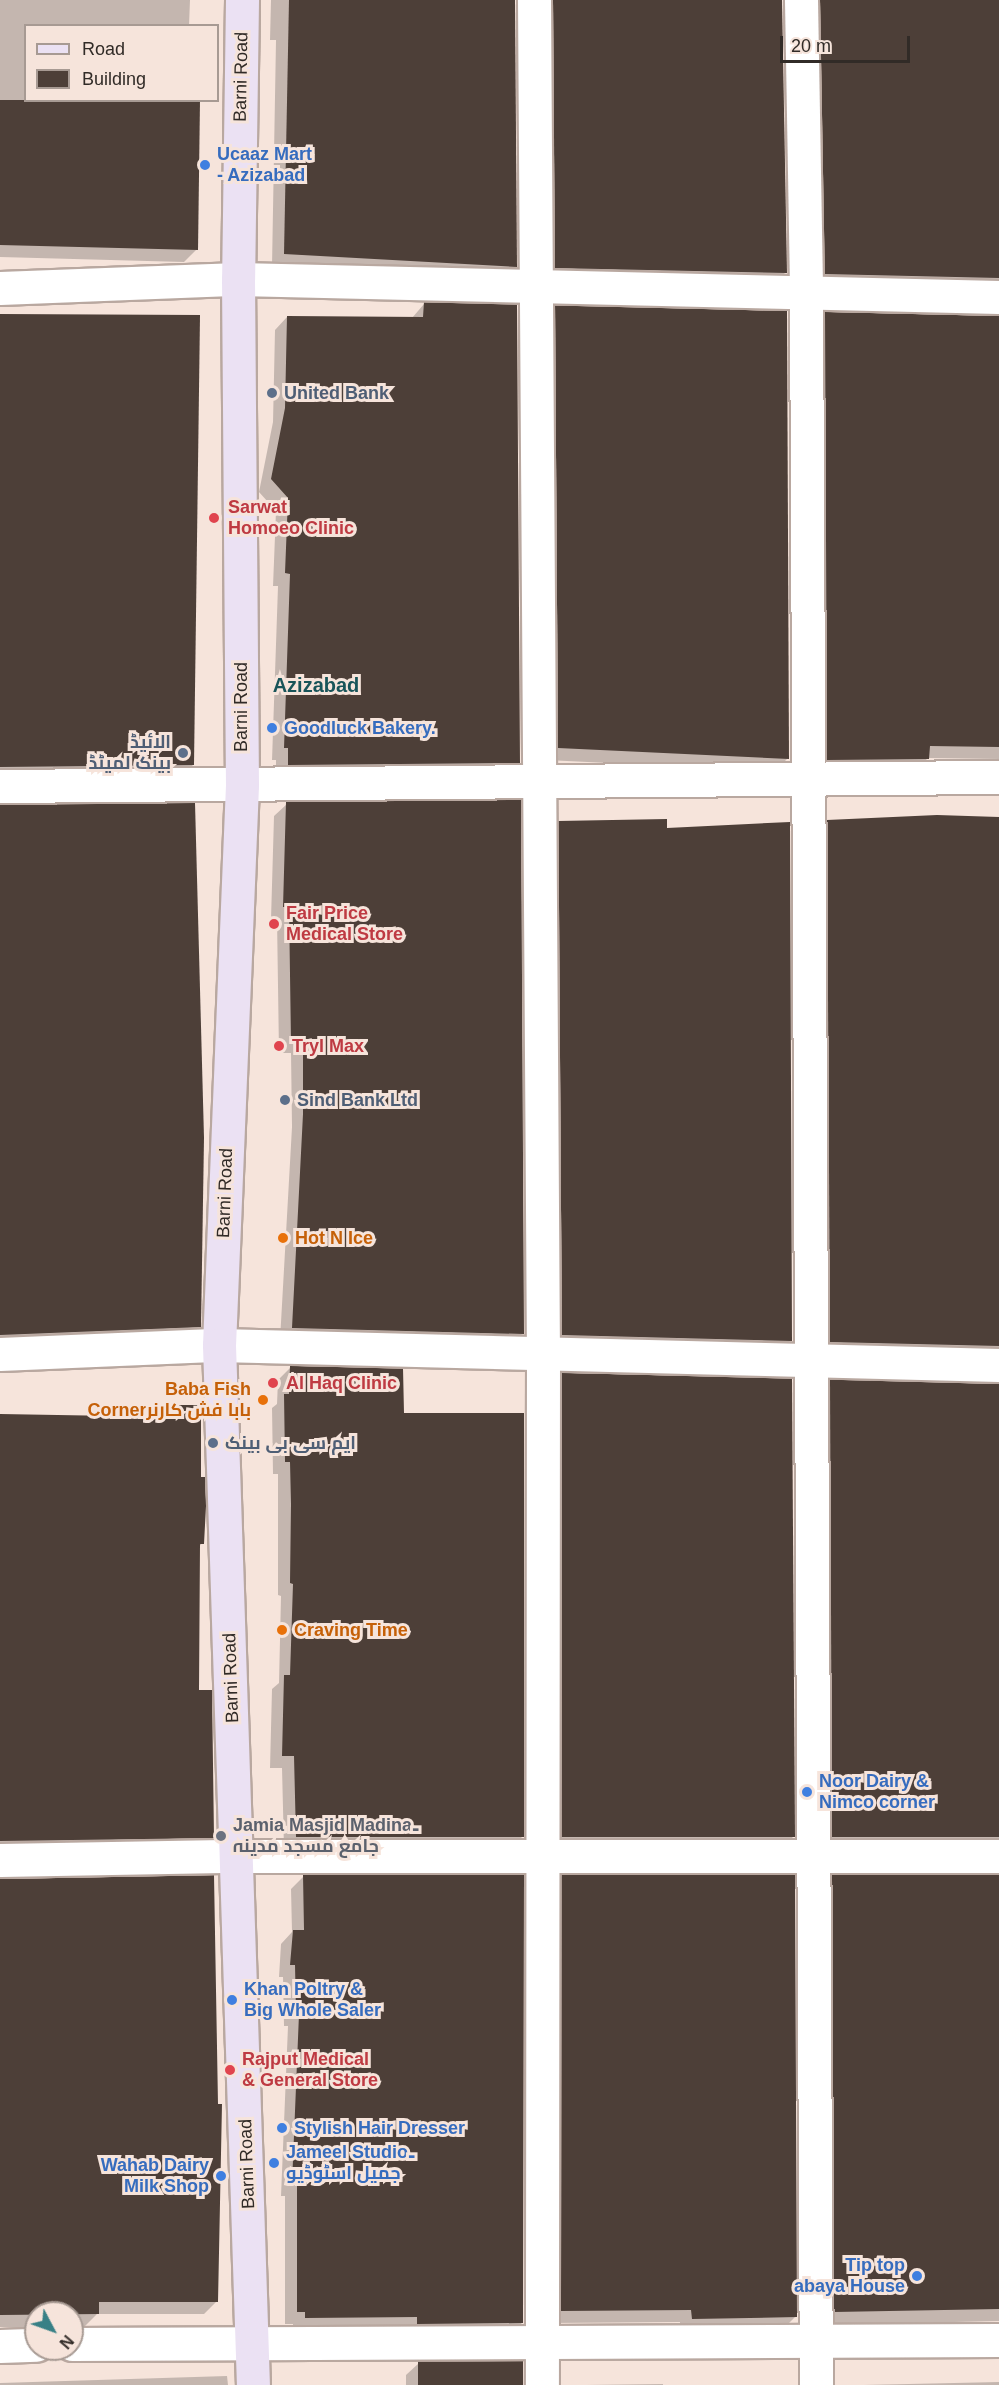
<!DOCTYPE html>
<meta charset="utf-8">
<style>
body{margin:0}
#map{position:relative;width:999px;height:2385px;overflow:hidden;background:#f6e4db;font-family:Helvetica,Cairo,sans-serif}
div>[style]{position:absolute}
.shadow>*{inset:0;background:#0003}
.building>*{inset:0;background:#4d3f38}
.roads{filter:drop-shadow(2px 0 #b9a8a0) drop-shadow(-2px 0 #b9a8a0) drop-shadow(0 2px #b9a8a0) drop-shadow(0 -2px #b9a8a0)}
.street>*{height:33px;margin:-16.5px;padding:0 16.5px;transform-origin:16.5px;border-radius:16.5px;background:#fff}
.secondary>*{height:33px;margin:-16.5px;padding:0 16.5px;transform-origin:16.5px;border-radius:16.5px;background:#ebe1f3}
.dots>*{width:16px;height:16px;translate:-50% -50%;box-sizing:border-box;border:3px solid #f6e4db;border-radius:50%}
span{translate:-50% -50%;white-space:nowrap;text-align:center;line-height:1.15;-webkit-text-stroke:6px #f6e4db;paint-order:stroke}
.street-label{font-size:18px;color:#312b27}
.shop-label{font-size:18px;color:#366cbe;font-weight:700}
.left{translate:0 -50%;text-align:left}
.right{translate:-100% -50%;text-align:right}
.service-label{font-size:18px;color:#4e5e75;font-weight:700}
.health-label{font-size:18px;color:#be3a42;font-weight:700}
.food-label{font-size:18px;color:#c56008;font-weight:700}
.worship-label{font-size:18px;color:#5b616d;font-weight:700}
.neighbourhood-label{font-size:20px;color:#185459;font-weight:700}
.legend{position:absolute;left:24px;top:24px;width:195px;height:78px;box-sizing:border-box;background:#f6e4db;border:2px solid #a79a93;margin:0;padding:8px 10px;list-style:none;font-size:18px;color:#312b27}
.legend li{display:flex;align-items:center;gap:12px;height:30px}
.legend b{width:30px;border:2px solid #a79a93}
.north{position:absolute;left:24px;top:2301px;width:60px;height:60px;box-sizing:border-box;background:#f6e4db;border:2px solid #a79a93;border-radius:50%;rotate:131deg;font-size:16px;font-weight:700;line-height:24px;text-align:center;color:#312b27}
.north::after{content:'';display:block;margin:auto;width:21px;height:27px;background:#388086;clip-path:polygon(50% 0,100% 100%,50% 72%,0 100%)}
.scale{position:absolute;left:780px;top:36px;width:130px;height:27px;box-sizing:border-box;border:3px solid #312b27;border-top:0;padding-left:8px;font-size:18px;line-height:21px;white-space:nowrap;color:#312b27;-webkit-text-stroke:4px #f6e4db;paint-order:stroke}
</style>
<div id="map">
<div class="shadow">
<i style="clip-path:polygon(0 0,190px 0,189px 26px,26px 26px,26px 100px,199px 100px,197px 249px,184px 262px,0 257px)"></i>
<i style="clip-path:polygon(271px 0,514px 0,516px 266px,503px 279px,272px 266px,276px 40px,270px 40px)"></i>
<i style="clip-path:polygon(533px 0,781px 0,785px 273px,773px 285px,543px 280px)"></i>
<i style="clip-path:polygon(800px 0,999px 0,999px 298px,812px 286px)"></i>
<i style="clip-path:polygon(424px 304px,519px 762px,506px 775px,276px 777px,276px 760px,272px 760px,278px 586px,273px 586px,276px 511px,259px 492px,273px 422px,275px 330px,287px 317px,412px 318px)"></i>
<i style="clip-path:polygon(555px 307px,788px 758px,775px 771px,546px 760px,543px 319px)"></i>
<i style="clip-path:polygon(825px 313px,999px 317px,999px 759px,928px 758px,915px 771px,815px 772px,813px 326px)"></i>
<i style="clip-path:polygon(0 316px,193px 765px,180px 777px,0 779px)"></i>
<i style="clip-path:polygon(287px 804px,523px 1333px,510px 1346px,280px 1340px,292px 1127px,291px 1053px,279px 1053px,277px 919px,271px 919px,274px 816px)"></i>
<i style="clip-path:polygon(0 806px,199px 1326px,187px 1339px,0 1347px)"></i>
<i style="clip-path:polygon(999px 819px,999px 1367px,817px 1354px,815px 835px,828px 822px)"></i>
<i style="clip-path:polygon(559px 822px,791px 1340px,778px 1353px,550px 1347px,546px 835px)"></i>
<i style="clip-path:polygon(291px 1367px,522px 1837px,510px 1849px,284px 1849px,282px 1768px,270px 1768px,272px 1689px,279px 1683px,281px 1596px,278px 1595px,278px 1474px,273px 1474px,272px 1408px,277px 1404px,278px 1380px)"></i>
<i style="clip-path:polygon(562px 1374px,793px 1837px,781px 1849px,549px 1849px,550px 1387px)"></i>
<i style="clip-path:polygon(831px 1381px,999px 1385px,999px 1858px,820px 1850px,818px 1394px)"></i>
<i style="clip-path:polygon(116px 1406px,200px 1478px,202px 1543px,199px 1547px,197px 1692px,212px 1837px,200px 1850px,0 1853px,0 1417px,104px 1418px)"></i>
<i style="clip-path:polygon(304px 1876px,522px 2323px,509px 2335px,293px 2330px,293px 2324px,285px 2324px,285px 2196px,281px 2196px,288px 2026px,284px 2026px,283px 1977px,279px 1977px,281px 1944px,292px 1932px,291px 1889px)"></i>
<i style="clip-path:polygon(562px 1876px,795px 2317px,783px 2329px,680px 2331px,680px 2322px,549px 2323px,549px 1889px)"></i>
<i style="clip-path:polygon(833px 1876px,999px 1876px,999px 2321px,822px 2325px,820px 1889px)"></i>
<i style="clip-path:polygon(0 1880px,216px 2302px,204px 2314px,97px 2314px,85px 2326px,72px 2326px,72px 2313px,36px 2313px,36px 2327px,0 2327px)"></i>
<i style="clip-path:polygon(522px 2362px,523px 2385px,406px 2385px,406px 2375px,419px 2363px)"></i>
<i style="clip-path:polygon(227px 2376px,228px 2385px,0 2385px,0 2383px)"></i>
<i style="clip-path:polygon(999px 2382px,999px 2385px,863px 2385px)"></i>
<i style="clip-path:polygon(663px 2384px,663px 2385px,585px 2385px)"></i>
</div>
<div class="building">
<i style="clip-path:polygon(289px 0,515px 0,517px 267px,284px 254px)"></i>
<i style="clip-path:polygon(553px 0,782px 0,787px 273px,555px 268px)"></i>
<i style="clip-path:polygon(820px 0,999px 0,999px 278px,824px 274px)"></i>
<i style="clip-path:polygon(0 100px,200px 100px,198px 250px,0 245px)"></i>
<i style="clip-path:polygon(424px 302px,517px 304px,520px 763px,288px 765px,288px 748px,284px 748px,290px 574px,285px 573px,288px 498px,271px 479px,285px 408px,287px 316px,423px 317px)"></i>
<i style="clip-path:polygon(555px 305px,787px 311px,789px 759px,558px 748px)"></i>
<i style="clip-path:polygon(825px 312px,999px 316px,999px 747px,930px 746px,929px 759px,827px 760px)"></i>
<i style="clip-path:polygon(0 314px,200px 315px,194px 765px,0 767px)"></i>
<i style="clip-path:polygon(521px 800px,524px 1334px,292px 1328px,303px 1114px,303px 1041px,291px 1042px,289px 907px,283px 907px,286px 802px)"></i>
<i style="clip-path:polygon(195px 803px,204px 1138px,201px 1327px,0 1335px,0 805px)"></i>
<i style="clip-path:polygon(937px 815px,999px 817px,999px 1346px,830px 1342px,827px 820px)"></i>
<i style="clip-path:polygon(667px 819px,667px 828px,790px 822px,792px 1341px,562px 1335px,558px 821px)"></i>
<i style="clip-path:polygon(290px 1366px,403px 1368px,404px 1413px,524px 1413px,524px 1837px,296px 1837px,294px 1756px,282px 1756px,284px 1675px,290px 1675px,293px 1584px,290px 1583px,291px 1504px,290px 1462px,285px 1462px,284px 1394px,289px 1394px)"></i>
<i style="clip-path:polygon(562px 1373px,792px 1378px,795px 1837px,561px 1837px)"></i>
<i style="clip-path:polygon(830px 1379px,999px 1384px,999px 1837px,832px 1837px)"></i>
<i style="clip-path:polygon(115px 1405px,201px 1405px,201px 1477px,205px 1477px,206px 1506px,204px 1544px,200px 1544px,199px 1690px,212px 1690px,214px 1838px,0 1841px,0 1414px,115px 1416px)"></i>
<i style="clip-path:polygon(214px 1875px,218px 2104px,222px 2104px,218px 2302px,99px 2302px,99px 2314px,0 2315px,0 1879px)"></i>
<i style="clip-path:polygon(303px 1875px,524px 1875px,523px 2323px,417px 2324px,417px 2317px,305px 2318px,305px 2312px,297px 2312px,297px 2184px,292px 2184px,299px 2014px,296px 2014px,295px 1965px,290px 1965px,293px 1930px,304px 1930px)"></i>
<i style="clip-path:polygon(561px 1875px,795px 1875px,797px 2317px,692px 2319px,691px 2310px,561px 2311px)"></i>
<i style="clip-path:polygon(832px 1875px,999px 1875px,999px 2309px,834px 2312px)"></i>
<i style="clip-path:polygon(418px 2361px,523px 2361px,523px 2385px,418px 2385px)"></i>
</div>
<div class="roads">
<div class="street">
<i style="left:534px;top:0;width:1353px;rotate:89.62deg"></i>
<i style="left:543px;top:1353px;width:1032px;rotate:90.06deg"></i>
<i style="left:801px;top:0;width:292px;rotate:89deg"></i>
<i style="left:806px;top:292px;width:2093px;rotate:89.73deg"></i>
<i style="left:0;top:288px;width:238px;rotate:-2.2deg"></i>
<i style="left:238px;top:279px;width:761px;rotate:1.35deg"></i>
<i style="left:0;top:786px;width:999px;rotate:-0.52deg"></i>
<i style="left:0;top:1354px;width:219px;rotate:-2.4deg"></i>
<i style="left:219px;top:1345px;width:780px;rotate:1.47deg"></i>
<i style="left:0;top:1860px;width:237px;rotate:-1deg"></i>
<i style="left:237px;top:1856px;width:762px"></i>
<i style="left:72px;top:2344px;width:927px;rotate:-0.25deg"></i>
<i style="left:0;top:2346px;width:36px;rotate:-2deg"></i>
</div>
<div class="secondary">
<i style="left:242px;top:0;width:279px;rotate:90.8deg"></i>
<i style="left:238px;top:279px;width:506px;rotate:89.55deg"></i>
<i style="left:242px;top:785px;width:560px;rotate:92.35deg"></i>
<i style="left:219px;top:1345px;width:1041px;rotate:88.13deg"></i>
</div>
</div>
<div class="dots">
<i style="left:205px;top:165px;background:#3f7fe0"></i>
<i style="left:272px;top:393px;background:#5c6f8a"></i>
<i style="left:214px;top:518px;background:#e0444e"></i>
<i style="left:272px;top:728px;background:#3f7fe0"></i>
<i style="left:183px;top:753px;background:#5c6f8a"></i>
<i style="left:274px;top:924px;background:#e0444e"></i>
<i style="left:279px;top:1046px;background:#e0444e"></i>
<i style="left:285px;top:1100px;background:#5c6f8a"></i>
<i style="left:283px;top:1238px;background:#e8710a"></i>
<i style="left:273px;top:1383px;background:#e0444e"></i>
<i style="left:263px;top:1400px;background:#e8710a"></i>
<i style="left:213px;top:1443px;background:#5c6f8a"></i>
<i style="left:282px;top:1630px;background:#e8710a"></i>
<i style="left:807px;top:1792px;background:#3f7fe0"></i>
<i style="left:221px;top:1836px;background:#6b7280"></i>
<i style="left:232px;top:2000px;background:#3f7fe0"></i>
<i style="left:230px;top:2070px;background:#e0444e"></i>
<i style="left:282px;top:2128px;background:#3f7fe0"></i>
<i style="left:274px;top:2163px;background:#3f7fe0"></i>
<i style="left:221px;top:2176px;background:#3f7fe0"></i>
<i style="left:917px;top:2276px;background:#3f7fe0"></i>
</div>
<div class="street-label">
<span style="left:241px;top:77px;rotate:-89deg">Barni Road</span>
<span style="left:241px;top:707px;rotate:-90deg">Barni Road</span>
<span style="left:225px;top:1193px;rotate:-88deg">Barni Road</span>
<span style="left:231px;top:1678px;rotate:-92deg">Barni Road</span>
<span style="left:247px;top:2164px;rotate:-92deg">Barni Road</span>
</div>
<div class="shop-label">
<span class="left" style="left:217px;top:165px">Ucaaz Mart<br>- Azizabad</span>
<span class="left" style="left:284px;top:728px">Goodluck Bakery.</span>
<span class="left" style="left:819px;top:1792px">Noor Dairy &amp;<br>Nimco corner</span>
<span class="left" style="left:244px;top:2000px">Khan Poltry &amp;<br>Big Whole Saler</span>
<span class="left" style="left:294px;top:2128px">Stylish Hair Dresser</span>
<span class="left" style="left:286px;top:2163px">Jameel Studio۔<br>جمیل اسٹوڈیو</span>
<span class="right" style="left:209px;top:2176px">Wahab Dairy<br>Milk Shop</span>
<span class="right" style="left:905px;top:2276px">Tip top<br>abaya House</span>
</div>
<div class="service-label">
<span class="left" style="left:284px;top:393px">United Bank</span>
<span class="right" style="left:171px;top:753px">الائیڈ<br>بینک لمیٹڈ</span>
<span class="left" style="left:297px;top:1100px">Sind Bank Ltd</span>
<span class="left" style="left:225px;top:1443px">ایم سی بی بینک</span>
</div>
<div class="health-label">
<span class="left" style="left:228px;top:518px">Sarwat<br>Homoeo Clinic</span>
<span class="left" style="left:286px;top:924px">Fair Price<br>Medical Store</span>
<span class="left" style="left:292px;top:1046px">Tryl Max</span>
<span class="left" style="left:286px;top:1383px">Al Haq Clinic</span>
<span class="left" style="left:242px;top:2070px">Rajput Medical<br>&amp; General Store</span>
</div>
<div class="food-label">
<span class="left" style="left:295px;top:1238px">Hot N Ice</span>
<span class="right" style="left:251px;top:1400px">Baba Fish<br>Cornerبابا فش کارنر</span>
<span class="left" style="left:294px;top:1630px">Craving Time</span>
</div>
<div class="worship-label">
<span class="left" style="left:233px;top:1836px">Jamia Masjid Madina۔<br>جامع مسجد مدینہ</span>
</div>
<div class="neighbourhood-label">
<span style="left:316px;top:685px">Azizabad</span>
</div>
<ul class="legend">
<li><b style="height:8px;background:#ebe1f3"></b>Road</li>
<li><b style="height:16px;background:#4d3f38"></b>Building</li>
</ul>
<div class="north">N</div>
<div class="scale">20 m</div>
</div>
